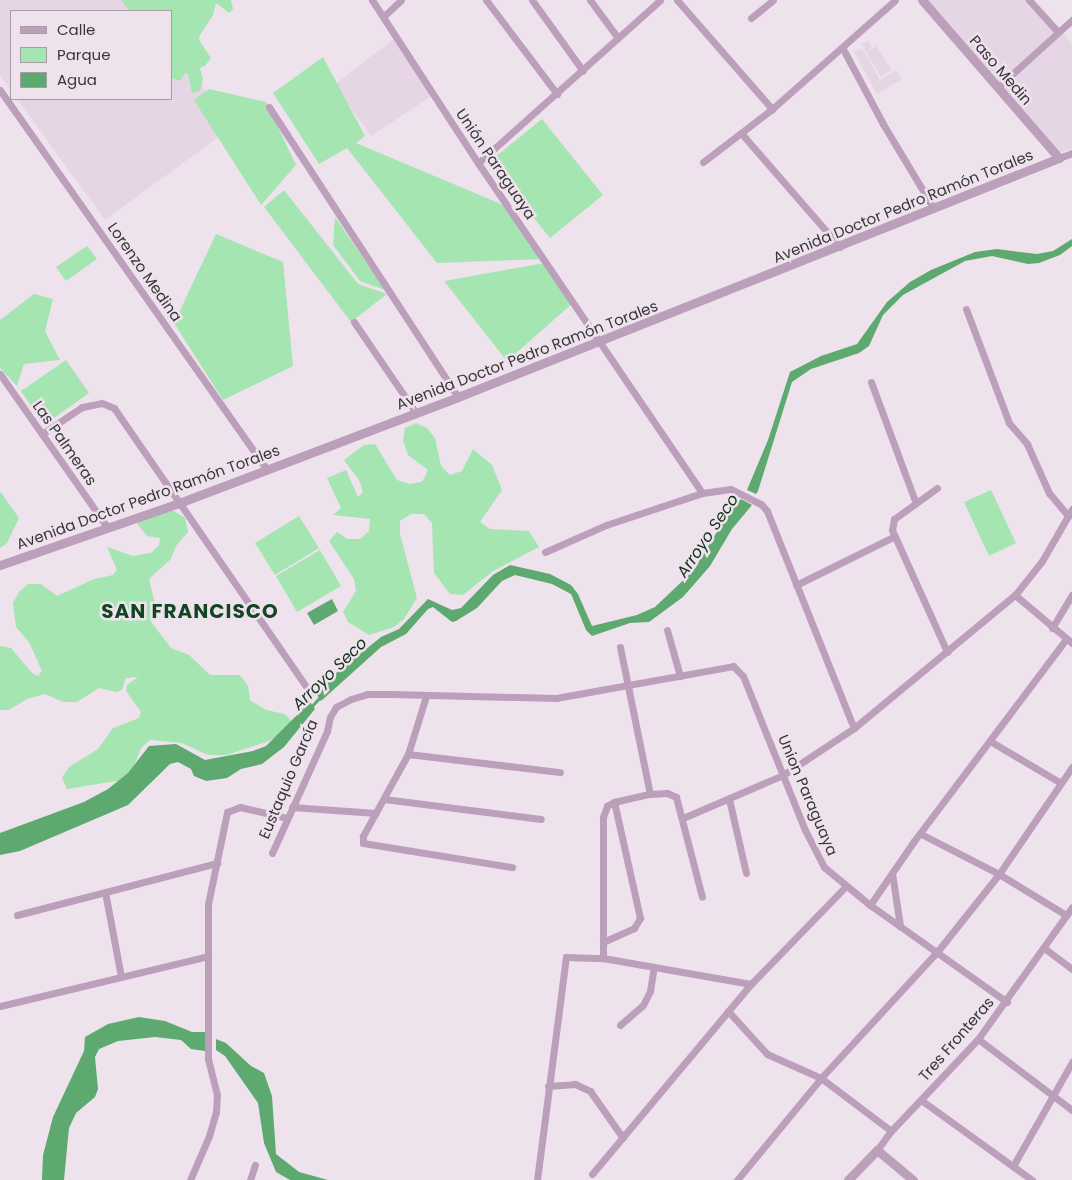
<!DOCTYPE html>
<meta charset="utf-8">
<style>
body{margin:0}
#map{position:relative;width:1072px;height:1180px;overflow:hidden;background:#eee3ed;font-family:Poppins,sans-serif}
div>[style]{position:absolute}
.built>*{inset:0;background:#e6d6e5}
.green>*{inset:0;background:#a4e5b1}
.water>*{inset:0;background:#5da96f}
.stream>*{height:2.5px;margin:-1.25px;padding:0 1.25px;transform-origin:1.25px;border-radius:1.25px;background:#5da96f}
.minor>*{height:7px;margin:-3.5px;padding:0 3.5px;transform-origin:3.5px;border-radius:3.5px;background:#bc9fbb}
.tertiary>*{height:9px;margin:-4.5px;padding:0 4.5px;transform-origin:4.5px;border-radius:4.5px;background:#bc9fbb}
span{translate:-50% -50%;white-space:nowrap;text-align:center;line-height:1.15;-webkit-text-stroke:5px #eee3ed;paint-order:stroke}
.street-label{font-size:15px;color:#393539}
.water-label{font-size:16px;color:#103119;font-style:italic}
.district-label{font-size:20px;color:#124522;font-weight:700;letter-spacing:1px}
.legend{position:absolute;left:10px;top:10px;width:162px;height:90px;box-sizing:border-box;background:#eee3ed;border:1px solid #a69da5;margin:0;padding:6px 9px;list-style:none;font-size:15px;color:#393539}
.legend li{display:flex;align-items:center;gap:10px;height:25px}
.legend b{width:25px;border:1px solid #a69da5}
</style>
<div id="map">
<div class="built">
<i style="clip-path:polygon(0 0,145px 0,153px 11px,11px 11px,11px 91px,0 75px)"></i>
<i style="clip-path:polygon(921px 0,1033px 0,1072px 43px,1072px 149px,1056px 154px)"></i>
<i style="clip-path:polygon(395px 38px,432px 96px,371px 136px,334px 85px)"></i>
<i style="clip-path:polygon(171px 39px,231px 128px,105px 220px,17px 99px,171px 99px)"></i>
<i style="clip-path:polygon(868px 40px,872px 47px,868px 51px,876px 46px,892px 70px,881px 77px,861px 44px)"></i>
<i style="clip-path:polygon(862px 48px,880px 80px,896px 70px,902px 79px,877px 94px,854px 52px)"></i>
</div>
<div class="green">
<i style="clip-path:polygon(121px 0,231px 0,233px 9px,229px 13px,216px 3px,213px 15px,200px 35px,199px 40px,211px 58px,205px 66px,200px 68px,203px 79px,200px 91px,192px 93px,188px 74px,185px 73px,180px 81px,171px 78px,171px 11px,130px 11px)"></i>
<i style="clip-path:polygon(323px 57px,365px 136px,356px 143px,508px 207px,543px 259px,437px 263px,347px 148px,319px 164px,273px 93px)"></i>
<i style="clip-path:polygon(209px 89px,266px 102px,296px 165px,261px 205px,194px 100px)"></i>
<i style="clip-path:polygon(542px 119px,603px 195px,550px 238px,489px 162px)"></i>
<i style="clip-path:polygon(284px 190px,358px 284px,387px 294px,351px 322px,264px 207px)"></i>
<i style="clip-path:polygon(335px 217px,385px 290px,360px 281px,333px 245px)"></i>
<i style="clip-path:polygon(216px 234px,283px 262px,293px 366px,223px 400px,174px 323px)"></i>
<i style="clip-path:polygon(87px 246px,97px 259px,66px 281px,56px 267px)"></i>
<i style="clip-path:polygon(545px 263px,573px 303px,507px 361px,444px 281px)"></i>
<i style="clip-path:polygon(34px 294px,53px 299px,45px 331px,60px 360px,24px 364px,17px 386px,0 368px,0 320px)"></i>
<i style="clip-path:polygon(66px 360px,89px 393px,44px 425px,21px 391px)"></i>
<i style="clip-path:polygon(416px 423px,427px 428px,435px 438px,441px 466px,450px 475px,462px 471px,473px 449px,492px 465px,502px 490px,480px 522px,490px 529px,529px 531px,539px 547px,493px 571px,463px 595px,450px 594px,434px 573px,432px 523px,424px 514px,411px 514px,400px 521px,400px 534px,417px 598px,404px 619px,394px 627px,369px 635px,348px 622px,343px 612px,356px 591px,354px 579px,329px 541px,337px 532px,347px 539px,360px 539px,369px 531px,370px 519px,333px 515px,341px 508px,327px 478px,346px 470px,358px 497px,363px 492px,359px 480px,344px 460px,364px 445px,375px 444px,397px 480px,410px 484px,422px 482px,428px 470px,408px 455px,403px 440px,405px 428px)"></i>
<i style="clip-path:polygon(991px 490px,1016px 543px,989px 556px,964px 502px)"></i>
<i style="clip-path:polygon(0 491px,19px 518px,7px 543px,0 548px)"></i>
<i style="clip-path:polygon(174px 511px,185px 518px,188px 532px,176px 546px,171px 559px,149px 579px,155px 604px,151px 622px,171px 648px,189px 655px,210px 675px,240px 675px,248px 686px,250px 700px,266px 710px,285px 714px,294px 724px,269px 741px,227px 755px,208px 755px,182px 743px,150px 740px,141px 748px,129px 779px,67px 789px,62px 778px,69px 767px,98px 749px,113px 728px,139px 718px,141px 712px,126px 691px,127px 685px,138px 677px,126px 678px,122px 690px,117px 692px,99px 688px,77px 702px,63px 702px,45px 694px,27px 699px,9px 710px,0 710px,0 646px,11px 648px,32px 673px,38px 676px,42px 671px,29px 642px,16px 627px,13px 603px,19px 592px,28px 584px,41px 584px,57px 596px,94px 579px,113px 575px,117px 570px,107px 547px,133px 556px,151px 553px,159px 545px,160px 538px,147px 536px,136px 522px,149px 512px)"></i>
<i style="clip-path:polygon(299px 516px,319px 548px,275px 575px,255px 543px)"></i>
<i style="clip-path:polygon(320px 550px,341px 586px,297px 612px,276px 576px)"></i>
</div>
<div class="water">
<i style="clip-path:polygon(1072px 239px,1072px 246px,1060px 255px,1039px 263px,1028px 264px,992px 256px,965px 261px,903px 295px,883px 315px,869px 346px,859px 353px,811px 369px,792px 382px,758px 491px,756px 494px,747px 490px,768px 440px,790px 372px,821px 356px,857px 344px,887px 302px,910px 282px,931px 270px,975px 252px,997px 249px,1037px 254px,1053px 251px)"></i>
<i style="clip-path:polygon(741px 499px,752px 505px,732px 529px,710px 566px,683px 597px,649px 622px,630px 623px,592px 636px,586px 630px,571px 594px,552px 584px,515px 575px,502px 581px,477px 608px,456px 621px,452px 622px,433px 607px,428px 609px,406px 634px,381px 647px,321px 701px,317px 695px,335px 674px,381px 637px,399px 629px,428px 599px,452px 610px,461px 608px,493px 575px,510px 565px,550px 574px,571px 585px,578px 594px,592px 626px,637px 615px,655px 607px,693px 571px,729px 512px)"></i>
<i style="clip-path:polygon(332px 599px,338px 611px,314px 625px,307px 613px)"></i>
<i style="clip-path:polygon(310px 702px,315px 709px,284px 747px,262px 764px,241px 769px,227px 778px,206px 781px,194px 776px,191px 769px,178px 762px,170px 764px,128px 805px,20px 851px,0 855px,0 833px,84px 802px,108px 789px,128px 773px,149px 746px,176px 744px,205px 760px,253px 751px,266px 746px)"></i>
<i style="clip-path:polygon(139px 1017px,165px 1021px,192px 1032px,205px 1032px,205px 1051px,191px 1049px,181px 1040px,155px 1037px,118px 1041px,99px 1049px,95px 1057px,98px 1089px,95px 1097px,76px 1113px,69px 1128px,64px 1180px,42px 1180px,43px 1155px,53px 1117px,84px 1051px,85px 1037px,108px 1024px)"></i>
<i style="clip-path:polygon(216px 1039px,226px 1043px,251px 1066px,264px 1073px,272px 1096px,276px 1154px,299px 1172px,328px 1180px,290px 1180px,276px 1172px,264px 1143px,258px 1103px,225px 1056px,216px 1050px)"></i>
</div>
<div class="stream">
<i style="left:311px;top:707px;width:15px;rotate:-48deg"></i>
</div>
<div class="minor">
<i style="left:372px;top:0;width:194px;rotate:57deg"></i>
<i style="left:478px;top:163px;width:399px;rotate:55.8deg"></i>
<i style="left:702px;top:493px;width:29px;rotate:-8deg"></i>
<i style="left:731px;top:489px;width:34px;rotate:27deg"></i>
<i style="left:761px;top:504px;width:9px;rotate:49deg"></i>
<i style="left:767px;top:511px;width:234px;rotate:68.2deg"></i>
<i style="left:486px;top:0;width:118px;rotate:52.9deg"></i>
<i style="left:532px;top:0;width:87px;rotate:54.3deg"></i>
<i style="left:590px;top:0;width:47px;rotate:53.6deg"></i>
<i style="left:677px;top:0;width:145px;rotate:48.9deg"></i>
<i style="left:1029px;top:0;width:43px;rotate:47.8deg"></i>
<i style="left:384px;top:16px;width:23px;rotate:-43deg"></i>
<i style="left:751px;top:18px;width:28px;rotate:-39deg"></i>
<i style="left:843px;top:49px;width:85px;rotate:61.9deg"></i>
<i style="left:883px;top:124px;width:99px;rotate:59deg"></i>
<i style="left:998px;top:87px;width:100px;rotate:-42.2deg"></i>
<i style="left:0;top:90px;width:464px;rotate:54.9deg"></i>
<i style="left:269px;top:107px;width:346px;rotate:56.9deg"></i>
<i style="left:741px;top:133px;width:151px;rotate:49deg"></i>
<i style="left:1059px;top:158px;width:14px;rotate:-21deg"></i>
<i style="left:703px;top:162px;width:87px;rotate:-37.5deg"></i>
<i style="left:772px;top:109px;width:164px;rotate:-41.5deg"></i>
<i style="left:478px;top:163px;width:244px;rotate:-41.8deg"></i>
<i style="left:966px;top:309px;width:122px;rotate:69.3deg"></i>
<i style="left:1009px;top:423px;width:28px;rotate:49deg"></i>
<i style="left:1027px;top:444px;width:54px;rotate:65.8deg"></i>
<i style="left:1049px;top:493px;width:30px;rotate:50deg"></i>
<i style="left:354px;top:322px;width:110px;rotate:55.7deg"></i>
<i style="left:0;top:374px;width:187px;rotate:55deg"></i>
<i style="left:871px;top:382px;width:127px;rotate:69.7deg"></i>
<i style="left:42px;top:434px;width:48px;rotate:-34deg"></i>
<i style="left:82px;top:407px;width:20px;rotate:-11deg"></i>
<i style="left:102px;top:403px;width:13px;rotate:23deg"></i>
<i style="left:114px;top:408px;width:347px;rotate:55.4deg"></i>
<i style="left:937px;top:488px;width:53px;rotate:144.2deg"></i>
<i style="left:894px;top:519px;width:11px;rotate:100deg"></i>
<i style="left:892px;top:530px;width:134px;rotate:65.7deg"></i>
<i style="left:545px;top:552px;width:67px;rotate:-23.9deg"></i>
<i style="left:606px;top:525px;width:101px;rotate:-18.4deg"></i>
<i style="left:796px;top:585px;width:108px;rotate:-26.3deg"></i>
<i style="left:1015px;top:595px;width:75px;rotate:40.1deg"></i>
<i style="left:1052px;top:628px;width:39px;rotate:-59deg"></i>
<i style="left:667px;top:630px;width:48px;rotate:74.2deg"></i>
<i style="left:620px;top:647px;width:150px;rotate:78.5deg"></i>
<i style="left:426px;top:696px;width:61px;rotate:107.2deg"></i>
<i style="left:408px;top:754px;width:94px;rotate:118.8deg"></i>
<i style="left:363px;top:836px;width:7px;rotate:90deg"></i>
<i style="left:363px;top:843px;width:151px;rotate:9.2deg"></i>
<i style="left:990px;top:741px;width:80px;rotate:30.7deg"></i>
<i style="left:408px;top:754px;width:153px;rotate:6.8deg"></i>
<i style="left:384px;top:799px;width:158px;rotate:7.3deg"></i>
<i style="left:729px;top:799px;width:76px;rotate:77.1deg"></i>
<i style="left:292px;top:807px;width:84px;rotate:4.1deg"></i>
<i style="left:683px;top:818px;width:109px;rotate:-23.3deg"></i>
<i style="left:783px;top:775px;width:85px;rotate:-33.5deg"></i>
<i style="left:854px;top:728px;width:209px;rotate:-39.6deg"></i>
<i style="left:1015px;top:595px;width:43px;rotate:-51.5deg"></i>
<i style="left:1042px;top:561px;width:60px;rotate:-60deg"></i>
<i style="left:921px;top:834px;width:88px;rotate:27.1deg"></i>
<i style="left:999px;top:874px;width:79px;rotate:31.5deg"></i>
<i style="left:272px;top:853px;width:134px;rotate:-65.7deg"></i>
<i style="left:327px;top:731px;width:14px;rotate:-78deg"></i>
<i style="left:330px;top:717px;width:12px;rotate:-59deg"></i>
<i style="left:336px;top:707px;width:17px;rotate:-28deg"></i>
<i style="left:351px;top:699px;width:17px;rotate:-17deg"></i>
<i style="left:367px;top:694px;width:24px"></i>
<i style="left:391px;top:694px;width:165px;rotate:1.4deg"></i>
<i style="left:556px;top:698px;width:180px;rotate:-10.2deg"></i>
<i style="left:733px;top:666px;width:14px;rotate:45deg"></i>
<i style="left:743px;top:676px;width:166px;rotate:68.1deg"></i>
<i style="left:805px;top:830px;width:42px;rotate:62.8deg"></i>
<i style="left:824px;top:867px;width:60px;rotate:39.6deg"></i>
<i style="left:870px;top:905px;width:168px;rotate:35.3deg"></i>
<i style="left:892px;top:873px;width:54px;rotate:81.4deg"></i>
<i style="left:105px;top:892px;width:86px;rotate:79.3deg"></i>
<i style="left:870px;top:905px;width:78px;rotate:-55.5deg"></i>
<i style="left:914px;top:841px;width:253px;rotate:-53deg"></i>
<i style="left:17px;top:915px;width:207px;rotate:-14.6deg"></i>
<i style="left:603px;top:942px;width:34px;rotate:-24deg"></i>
<i style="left:634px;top:928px;width:12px;rotate:-59deg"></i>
<i style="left:640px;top:918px;width:119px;rotate:-102.6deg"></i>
<i style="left:614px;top:802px;width:37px;rotate:-13deg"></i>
<i style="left:650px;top:794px;width:17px;rotate:-3deg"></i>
<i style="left:667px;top:793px;width:10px;rotate:24deg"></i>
<i style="left:676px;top:797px;width:103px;rotate:75.4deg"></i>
<i style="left:1044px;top:948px;width:35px;rotate:37deg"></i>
<i style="left:603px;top:958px;width:141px;rotate:-90deg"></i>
<i style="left:603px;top:817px;width:12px;rotate:-70deg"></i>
<i style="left:607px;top:806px;width:8px;rotate:-30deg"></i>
<i style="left:0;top:1006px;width:214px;rotate:-13.5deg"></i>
<i style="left:728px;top:1011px;width:58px;rotate:47.8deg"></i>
<i style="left:767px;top:1054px;width:59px;rotate:24deg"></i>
<i style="left:821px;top:1078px;width:88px;rotate:37.1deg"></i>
<i style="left:620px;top:1025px;width:30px;rotate:-41deg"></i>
<i style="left:643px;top:1005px;width:16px;rotate:-63deg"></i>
<i style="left:650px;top:991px;width:24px;rotate:-81deg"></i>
<i style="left:978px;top:1039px;width:118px;rotate:37.1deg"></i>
<i style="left:548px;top:1086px;width:27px;rotate:-4deg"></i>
<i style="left:575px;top:1084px;width:17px;rotate:25deg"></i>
<i style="left:590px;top:1091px;width:57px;rotate:54.9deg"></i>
<i style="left:921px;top:1100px;width:137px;rotate:35.8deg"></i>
<i style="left:877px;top:1150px;width:24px;rotate:-54deg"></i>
<i style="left:891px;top:1131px;width:127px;rotate:-46.6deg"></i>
<i style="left:978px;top:1039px;width:162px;rotate:-54.5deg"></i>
<i style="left:1013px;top:1166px;width:120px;rotate:-60.4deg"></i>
<i style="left:592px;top:1174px;width:248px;rotate:-50.1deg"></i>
<i style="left:190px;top:1180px;width:48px;rotate:-66.6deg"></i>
<i style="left:209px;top:1136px;width:25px;rotate:-74deg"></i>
<i style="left:216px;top:1112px;width:17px;rotate:-87deg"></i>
<i style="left:217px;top:1095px;width:38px;rotate:-104deg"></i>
<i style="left:208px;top:1058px;width:154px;rotate:-90deg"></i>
<i style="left:208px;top:904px;width:94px;rotate:-78.3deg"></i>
<i style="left:227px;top:812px;width:14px;rotate:-21deg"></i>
<i style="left:240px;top:807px;width:48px;rotate:13.2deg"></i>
<i style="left:250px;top:1180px;width:16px;rotate:-72deg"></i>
<i style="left:537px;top:1180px;width:225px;rotate:-82.6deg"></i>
<i style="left:566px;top:957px;width:37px;rotate:2deg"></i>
<i style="left:603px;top:958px;width:150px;rotate:10deg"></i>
<i style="left:751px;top:984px;width:136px;rotate:-45.9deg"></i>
<i style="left:737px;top:1180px;width:132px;rotate:-50.5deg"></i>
<i style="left:821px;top:1078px;width:171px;rotate:-47.4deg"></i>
<i style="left:937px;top:952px;width:100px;rotate:-51.5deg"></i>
<i style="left:999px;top:874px;width:130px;rotate:-55.7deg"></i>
</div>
<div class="tertiary">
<i style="left:0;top:565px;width:189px;rotate:-19.1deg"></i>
<i style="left:179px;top:503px;width:298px;rotate:-20.8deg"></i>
<i style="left:458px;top:397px;width:647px;rotate:-21.69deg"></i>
<i style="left:1059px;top:158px;width:209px;rotate:-130.9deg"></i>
<i style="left:848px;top:1180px;width:42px;rotate:-46deg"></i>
<i style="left:877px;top:1150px;width:47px;rotate:39.8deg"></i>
</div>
<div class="street-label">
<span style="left:1001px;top:70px;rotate:49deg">Paso Medin</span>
<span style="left:496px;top:164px;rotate:56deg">Unión Paraguaya</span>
<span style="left:903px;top:206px;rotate:-22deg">Avenida Doctor Pedro Ramón Torales</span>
<span style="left:145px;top:272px;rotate:55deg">Lorenzo Medina</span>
<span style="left:527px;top:355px;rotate:-21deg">Avenida Doctor Pedro Ramón Torales</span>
<span style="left:65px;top:443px;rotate:55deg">Las Palmeras</span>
<span style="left:148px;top:497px;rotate:-20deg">Avenida Doctor Pedro Ramón Torales</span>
<span style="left:288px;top:779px;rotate:-67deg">Eustaquio García</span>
<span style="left:808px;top:795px;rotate:67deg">Union Paraguaya</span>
<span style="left:956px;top:1039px;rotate:-49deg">Tres Fronteras</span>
</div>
<div class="water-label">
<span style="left:708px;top:536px;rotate:-56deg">Arroyo Seco</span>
<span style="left:330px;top:674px;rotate:-44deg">Arroyo Seco</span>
</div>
<div class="district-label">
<span style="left:190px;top:611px">SAN FRANCISCO</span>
</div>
<ul class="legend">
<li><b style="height:6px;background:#bc9fbb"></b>Calle</li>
<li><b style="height:14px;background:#a4e5b1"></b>Parque</li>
<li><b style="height:14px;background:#5da96f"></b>Agua</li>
</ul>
</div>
